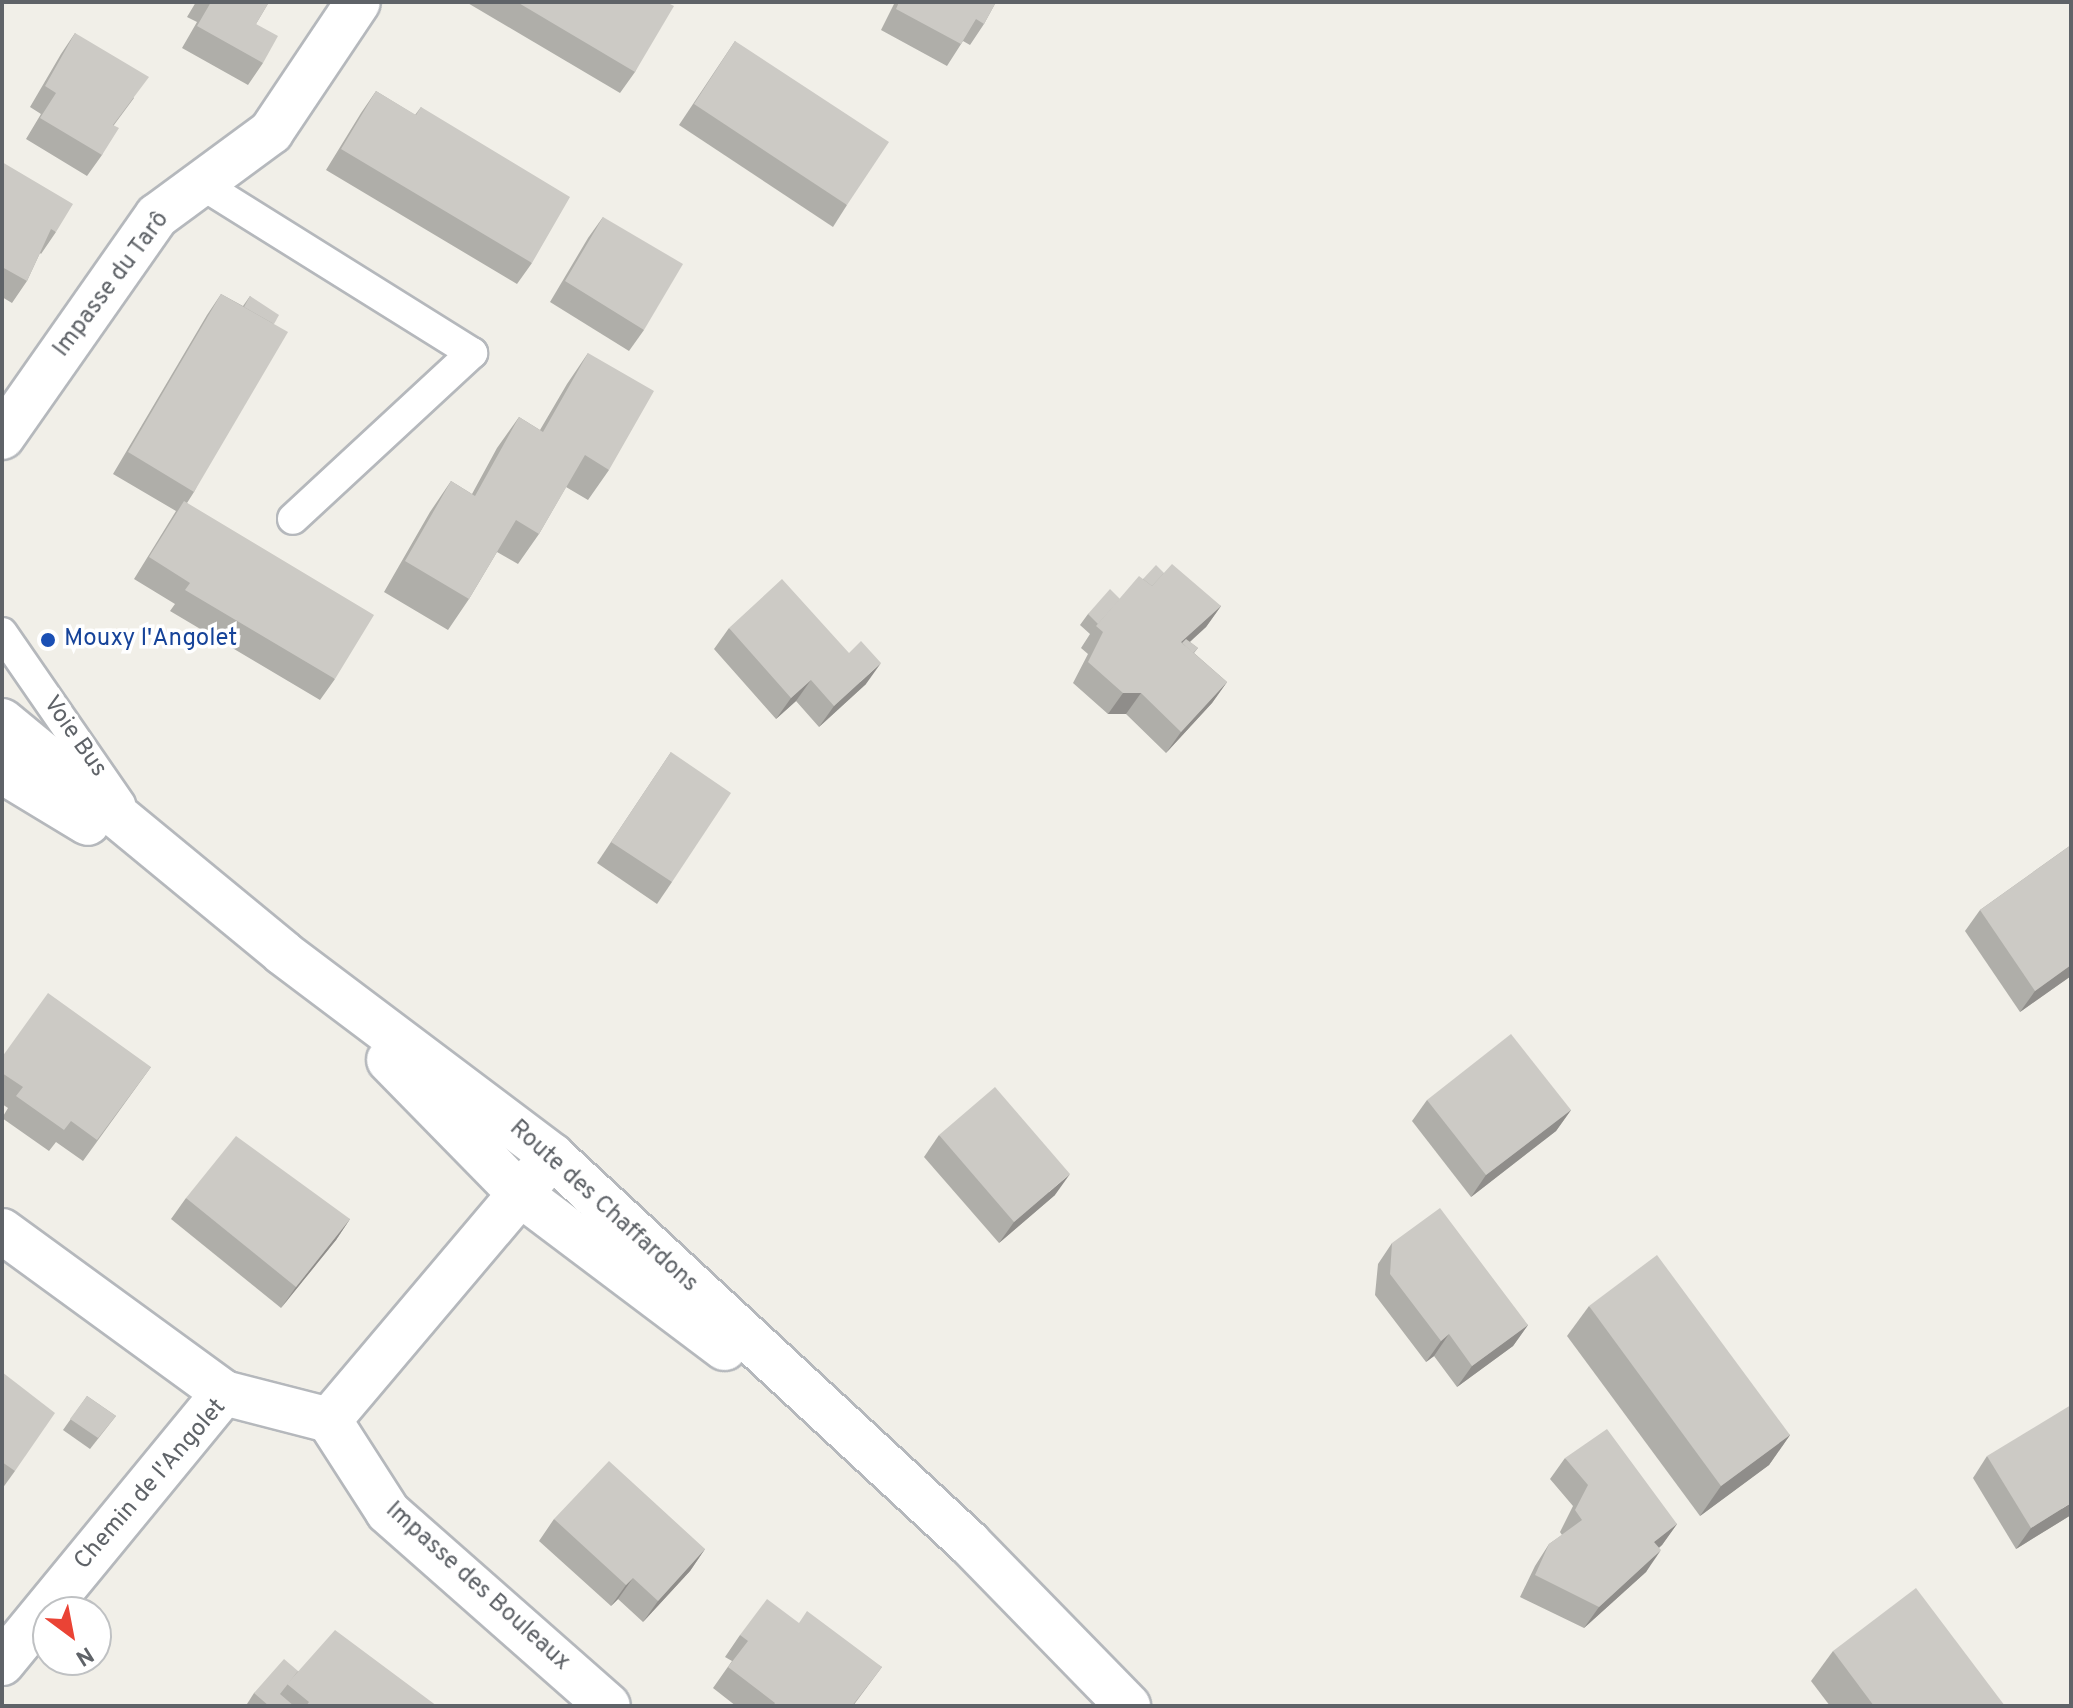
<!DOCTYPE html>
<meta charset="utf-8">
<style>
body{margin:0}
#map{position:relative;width:2073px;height:1708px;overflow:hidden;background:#f1efe8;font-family:Overpass,sans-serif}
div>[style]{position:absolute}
.roads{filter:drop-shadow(2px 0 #b5b8bc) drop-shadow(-2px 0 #b5b8bc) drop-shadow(0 2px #b5b8bc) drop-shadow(0 -2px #b5b8bc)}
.lane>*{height:30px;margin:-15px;padding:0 15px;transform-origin:15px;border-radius:15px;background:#fff}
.street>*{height:44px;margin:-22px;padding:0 22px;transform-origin:22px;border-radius:22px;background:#fff}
.secondary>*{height:44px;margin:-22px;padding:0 22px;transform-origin:22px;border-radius:22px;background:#fff}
.wall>*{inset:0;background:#afaea9}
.shaded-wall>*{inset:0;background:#8f8d8a}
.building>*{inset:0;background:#cccac5}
.dots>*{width:22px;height:22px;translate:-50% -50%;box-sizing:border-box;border:4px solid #fff;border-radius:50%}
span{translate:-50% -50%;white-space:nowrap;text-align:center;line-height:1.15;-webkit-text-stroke:7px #fff;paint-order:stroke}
.street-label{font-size:24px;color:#5f6368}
.transit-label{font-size:24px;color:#164399}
.left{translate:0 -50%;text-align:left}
.frame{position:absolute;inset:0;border:4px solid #5f6368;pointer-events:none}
.north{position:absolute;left:32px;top:1596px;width:80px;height:80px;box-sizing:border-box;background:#fff;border:2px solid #bfc1c3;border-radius:50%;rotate:148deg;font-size:22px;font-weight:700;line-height:32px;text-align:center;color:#5f6368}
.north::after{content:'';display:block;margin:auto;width:28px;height:36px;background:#ea4335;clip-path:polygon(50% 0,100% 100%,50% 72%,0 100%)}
</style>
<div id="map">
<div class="roads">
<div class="lane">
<i style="left:200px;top:183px;width:321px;rotate:32deg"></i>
<i style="left:472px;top:353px;width:244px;rotate:137.2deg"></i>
<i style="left:2px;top:633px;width:208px;rotate:55.4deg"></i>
</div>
<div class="street">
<i style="left:2px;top:437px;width:270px;rotate:-55deg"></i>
<i style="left:157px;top:216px;width:142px;rotate:-36.4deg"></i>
<i style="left:271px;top:132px;width:156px;rotate:-56.2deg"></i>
<i style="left:2px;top:1231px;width:275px;rotate:36.1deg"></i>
<i style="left:329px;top:1420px;width:109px;rotate:57.3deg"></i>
<i style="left:388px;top:1512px;width:293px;rotate:41.4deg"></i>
<i style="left:2px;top:1663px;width:350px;rotate:-50.6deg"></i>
<i style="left:224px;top:1393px;width:108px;rotate:14.4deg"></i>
<i style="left:329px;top:1420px;width:346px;rotate:-49.8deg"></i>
</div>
<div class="secondary">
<i style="left:2px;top:721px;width:364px;rotate:39.5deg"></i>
<i style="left:283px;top:953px;width:337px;rotate:37deg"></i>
<i style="left:552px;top:1156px;width:569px;rotate:42.86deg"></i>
<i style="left:969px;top:1543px;width:228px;rotate:45.7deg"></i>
<i style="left:2px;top:771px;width:100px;rotate:31.2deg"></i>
<i style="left:389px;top:1060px;width:187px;rotate:45.6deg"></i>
<i style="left:520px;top:1194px;width:256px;rotate:37deg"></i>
</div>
</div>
<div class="wall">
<i style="clip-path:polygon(196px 2px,269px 2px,256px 24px,263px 63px,248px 85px,182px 48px,197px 22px,187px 17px)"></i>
<i style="clip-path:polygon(466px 2px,666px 2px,635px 72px,620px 93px)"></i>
<i style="clip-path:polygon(895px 2px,996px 2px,984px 24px,970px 45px,963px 41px,947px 66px,881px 30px)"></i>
<i style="clip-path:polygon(75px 33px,134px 98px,114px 125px,102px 155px,87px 176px,26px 139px,41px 114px,30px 107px,61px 54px)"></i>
<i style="clip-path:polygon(735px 41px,847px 205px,833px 227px,679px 125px)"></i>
<i style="clip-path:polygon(376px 91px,415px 115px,421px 107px,532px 263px,517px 284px,326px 170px,361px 113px)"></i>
<i style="clip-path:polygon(2px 162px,56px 232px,41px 254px,40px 253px,27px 281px,12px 303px,2px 297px)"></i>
<i style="clip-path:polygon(603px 217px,644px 330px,629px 351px,550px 302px,588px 238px)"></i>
<i style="clip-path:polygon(221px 294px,243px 306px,250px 296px,274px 324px,194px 492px,187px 503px,335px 679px,320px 700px,170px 611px,175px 604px,134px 579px,176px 511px,113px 474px,207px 315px)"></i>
<i style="clip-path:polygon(588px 353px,609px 470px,588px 500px,566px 487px,539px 534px,518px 564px,497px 552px,469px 599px,448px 630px,384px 592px,430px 512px,451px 481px,472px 494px,497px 448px,519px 417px,540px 430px,567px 384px)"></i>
<i style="clip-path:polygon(1164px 573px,1221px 606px,1206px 627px,1190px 642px,1198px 648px,1194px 653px,1227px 682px,1212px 703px,1166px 753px,1126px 714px,1108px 714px,1073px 683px,1088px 654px,1081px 648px,1090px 634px,1080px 625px,1088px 614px,1120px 599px,1143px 579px)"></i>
<i style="clip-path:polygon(729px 628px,866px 684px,819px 727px,796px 701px,776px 719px,714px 649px)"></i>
<i style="clip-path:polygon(671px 752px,672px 882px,657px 904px,597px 863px)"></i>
<i style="clip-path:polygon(2071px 845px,2071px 976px,2020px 1012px,1965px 931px,1980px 910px)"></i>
<i style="clip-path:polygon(2px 1057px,151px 1067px,83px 1161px,56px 1142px,49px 1151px,2px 1118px,8px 1108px,2px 1104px)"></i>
<i style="clip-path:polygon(1427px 1100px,1571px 1110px,1556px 1131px,1471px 1197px,1412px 1121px)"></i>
<i style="clip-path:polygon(939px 1135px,1055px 1195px,999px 1243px,924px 1157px)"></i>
<i style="clip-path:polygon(186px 1198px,350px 1219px,336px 1240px,281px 1308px,171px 1219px)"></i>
<i style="clip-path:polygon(1392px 1243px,1528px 1325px,1513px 1346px,1457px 1387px,1434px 1356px,1426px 1362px,1375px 1295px,1378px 1264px)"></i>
<i style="clip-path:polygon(1589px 1306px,1790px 1435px,1769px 1465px,1700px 1516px,1567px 1336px)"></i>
<i style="clip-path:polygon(2px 1372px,15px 1471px,2px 1489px)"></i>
<i style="clip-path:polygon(87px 1396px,116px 1416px,90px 1449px,63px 1430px)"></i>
<i style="clip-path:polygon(1987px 1456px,2071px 1515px,2016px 1549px,1973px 1478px)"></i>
<i style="clip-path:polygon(1565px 1458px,1677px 1524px,1662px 1545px,1659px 1548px,1646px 1572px,1584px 1628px,1520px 1597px,1535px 1566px,1549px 1544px,1562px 1535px,1560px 1532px,1573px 1506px,1550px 1479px)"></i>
<i style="clip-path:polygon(554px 1519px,705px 1549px,690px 1571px,643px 1622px,618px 1599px,611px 1606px,539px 1541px)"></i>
<i style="clip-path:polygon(799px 1623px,882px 1667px,853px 1706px,736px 1706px,713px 1688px,732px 1661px,725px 1657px,740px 1635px)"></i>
<i style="clip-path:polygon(1833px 1651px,2005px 1706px,1830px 1706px,1811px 1681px)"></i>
<i style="clip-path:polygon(298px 1671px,437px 1706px,249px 1706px,247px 1704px,254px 1693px)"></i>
</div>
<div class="shaded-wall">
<i style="clip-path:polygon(1221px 606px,1206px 627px,1176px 654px,1181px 642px)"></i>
<i style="clip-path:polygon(881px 663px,866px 684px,819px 727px,834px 706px)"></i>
<i style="clip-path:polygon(811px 680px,796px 701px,776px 719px,791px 698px)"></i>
<i style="clip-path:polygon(1227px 682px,1212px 703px,1166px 753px,1181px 732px)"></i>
<i style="clip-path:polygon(1123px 693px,1141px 693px,1126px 714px,1108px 714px)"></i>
<i style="clip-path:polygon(2071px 965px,2071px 976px,2020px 1012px,2035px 991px)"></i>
<i style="clip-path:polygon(1571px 1110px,1556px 1131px,1471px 1197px,1486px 1175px)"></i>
<i style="clip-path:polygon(1070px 1174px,1055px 1195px,999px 1243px,1014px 1222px)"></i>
<i style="clip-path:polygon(350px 1219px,336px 1240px,281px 1308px,296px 1287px)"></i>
<i style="clip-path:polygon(1528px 1325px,1513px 1346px,1457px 1387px,1472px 1366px)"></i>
<i style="clip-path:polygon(1449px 1334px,1434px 1356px,1426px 1362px,1441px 1341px)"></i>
<i style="clip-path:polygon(1790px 1435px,1769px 1465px,1700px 1516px,1721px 1486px)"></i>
<i style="clip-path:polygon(2071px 1503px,2071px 1515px,2016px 1549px,2031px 1528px)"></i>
<i style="clip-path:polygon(1677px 1524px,1662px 1545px,1639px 1563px,1654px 1542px)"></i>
<i style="clip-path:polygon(705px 1549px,690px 1571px,643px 1622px,658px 1601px)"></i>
<i style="clip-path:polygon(1661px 1550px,1646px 1572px,1584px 1628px,1599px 1607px)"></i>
<i style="clip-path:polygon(633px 1578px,618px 1599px,611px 1606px,626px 1585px)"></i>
</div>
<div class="building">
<i style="clip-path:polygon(211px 2px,269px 2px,256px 24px,278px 36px,263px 63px,197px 26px)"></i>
<i style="clip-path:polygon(517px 2px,666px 2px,674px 6px,635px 72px)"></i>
<i style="clip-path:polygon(899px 2px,996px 2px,984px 24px,976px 19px,961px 44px,896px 9px)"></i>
<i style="clip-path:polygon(75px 33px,149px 77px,113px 125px,119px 128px,102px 155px,40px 118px,56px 93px,45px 86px)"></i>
<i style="clip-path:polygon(735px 41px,889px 142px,847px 205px,694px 104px)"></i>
<i style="clip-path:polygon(376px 91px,416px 115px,421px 107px,570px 197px,532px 263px,341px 149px)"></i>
<i style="clip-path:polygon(2px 162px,73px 204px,56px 232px,51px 229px,27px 281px,2px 267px)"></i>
<i style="clip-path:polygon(603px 217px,683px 264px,644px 330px,565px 281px)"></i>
<i style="clip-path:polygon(221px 294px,288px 332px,194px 492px,128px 452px)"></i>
<i style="clip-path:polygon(250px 296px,279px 315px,274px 324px,244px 307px)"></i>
<i style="clip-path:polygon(588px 353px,654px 391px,609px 470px,585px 455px,539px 534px,516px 520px,469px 599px,405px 561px,451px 481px,475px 496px,519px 417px,543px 432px)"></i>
<i style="clip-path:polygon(184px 501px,374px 615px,335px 679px,185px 590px,190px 583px,149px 557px)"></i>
<i style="clip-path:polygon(1172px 564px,1221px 606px,1181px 642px,1227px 682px,1181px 732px,1141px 693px,1123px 693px,1088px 662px,1103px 632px,1096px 626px,1139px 576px,1152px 586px)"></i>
<i style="clip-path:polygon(1156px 565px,1164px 573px,1152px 586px,1143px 579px)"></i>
<i style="clip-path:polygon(782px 579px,849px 653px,861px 641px,881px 663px,834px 706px,811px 680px,791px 698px,729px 628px)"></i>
<i style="clip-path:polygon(1110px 589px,1120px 599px,1098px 624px,1088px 614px)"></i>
<i style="clip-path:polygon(1186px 639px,1198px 648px,1193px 653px,1182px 643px)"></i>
<i style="clip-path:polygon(671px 752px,731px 793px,672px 882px,611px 842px)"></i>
<i style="clip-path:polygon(2071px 845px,2071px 965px,2035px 991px,1980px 910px)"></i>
<i style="clip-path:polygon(48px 993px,151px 1067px,97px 1140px,71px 1121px,64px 1130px,16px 1096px,23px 1087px,2px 1073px,2px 1057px)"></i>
<i style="clip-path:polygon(1511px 1034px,1571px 1110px,1486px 1175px,1427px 1100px)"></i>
<i style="clip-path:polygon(995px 1087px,1070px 1174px,1014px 1222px,939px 1135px)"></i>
<i style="clip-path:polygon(236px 1136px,350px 1219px,296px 1287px,186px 1198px)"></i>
<i style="clip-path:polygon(1440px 1208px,1528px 1325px,1472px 1366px,1449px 1334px,1441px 1341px,1390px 1274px,1392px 1243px)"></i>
<i style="clip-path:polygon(1657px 1255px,1790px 1435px,1721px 1486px,1589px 1306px)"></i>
<i style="clip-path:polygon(2px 1372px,55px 1413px,15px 1471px,2px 1462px)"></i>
<i style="clip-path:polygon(87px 1396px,116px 1416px,98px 1438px,70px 1419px)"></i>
<i style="clip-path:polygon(2071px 1405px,2071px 1503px,2031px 1528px,1987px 1456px)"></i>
<i style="clip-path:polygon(1607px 1429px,1677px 1524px,1654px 1542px,1661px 1550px,1599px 1607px,1535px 1575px,1549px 1544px,1582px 1520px,1575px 1510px,1588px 1485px,1565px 1458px)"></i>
<i style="clip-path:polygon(609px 1461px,705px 1549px,658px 1601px,633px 1578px,626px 1585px,554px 1519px)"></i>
<i style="clip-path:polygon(1916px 1588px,2005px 1706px,1874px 1706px,1833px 1651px)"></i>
<i style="clip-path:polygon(767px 1599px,799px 1623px,807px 1611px,882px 1667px,852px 1706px,773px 1706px,775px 1703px,728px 1667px,748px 1641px,740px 1635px)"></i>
<i style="clip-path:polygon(335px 1630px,437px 1706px,306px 1706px,309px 1702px,287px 1684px)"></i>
<i style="clip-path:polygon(284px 1659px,298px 1671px,280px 1694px,294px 1706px,269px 1706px,254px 1693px)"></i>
</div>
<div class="dots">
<i style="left:48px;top:640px;background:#1a4fb4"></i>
</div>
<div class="street-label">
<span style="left:112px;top:285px;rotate:-53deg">Impasse du Tarô</span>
<span style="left:74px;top:737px;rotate:55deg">Voie Bus</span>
<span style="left:603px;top:1207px;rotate:42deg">Route des Chaffardons</span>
<span style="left:151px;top:1485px;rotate:-49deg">Chemin de l'Angolet</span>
<span style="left:477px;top:1587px;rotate:42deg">Impasse des Bouleaux</span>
</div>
<div class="transit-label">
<span class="left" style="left:64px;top:640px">Mouxy l'Angolet</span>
</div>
<div class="frame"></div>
<div class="north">N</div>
</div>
